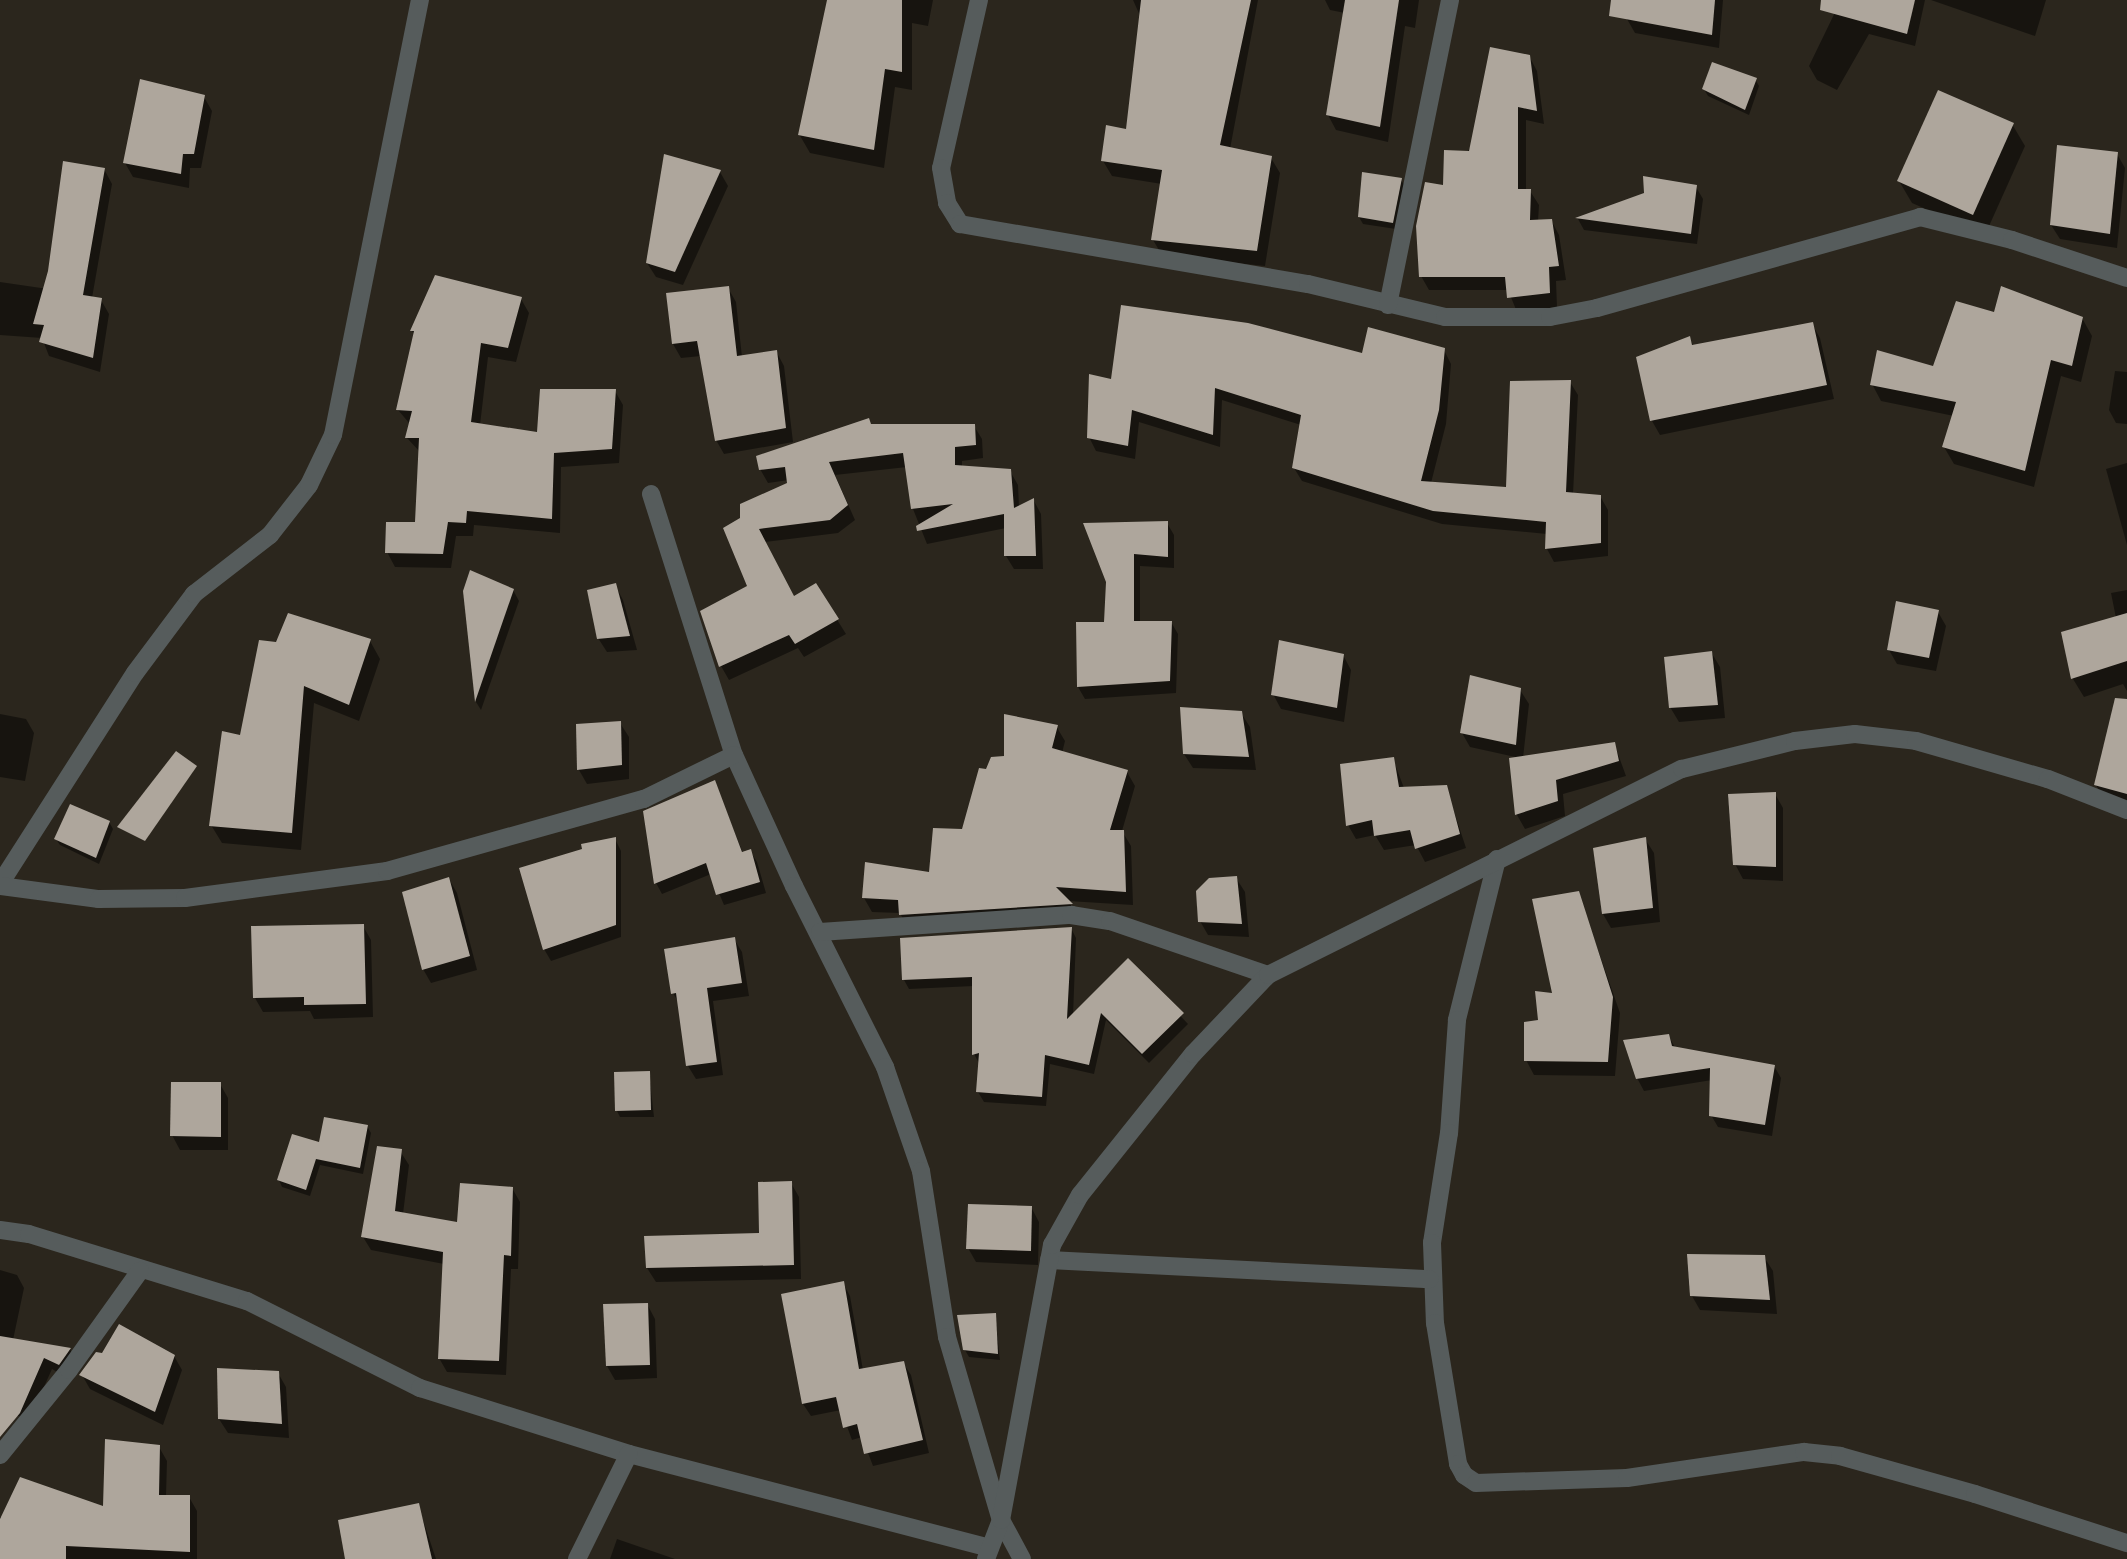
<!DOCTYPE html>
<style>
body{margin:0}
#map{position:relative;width:2127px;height:1559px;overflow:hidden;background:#2b261d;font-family:"Archivo Narrow",sans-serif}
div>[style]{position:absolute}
.shadow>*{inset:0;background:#0007}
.building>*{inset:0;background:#aea69c}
.minor>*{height:18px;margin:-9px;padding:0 9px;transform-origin:9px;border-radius:9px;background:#565c5c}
span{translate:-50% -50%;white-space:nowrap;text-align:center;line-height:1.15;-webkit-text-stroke:7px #110f0b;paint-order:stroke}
</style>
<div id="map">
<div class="shadow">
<i style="clip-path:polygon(829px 0,933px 0,928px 26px,912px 23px,912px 90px,895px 87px,884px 168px,810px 153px,799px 134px)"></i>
<i style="clip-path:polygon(1133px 0,1258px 0,1230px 149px,1271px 158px,1280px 173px,1265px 266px,1162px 255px,1153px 240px,1162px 184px,1112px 176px,1103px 161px,1127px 131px,1141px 18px)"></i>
<i style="clip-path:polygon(1325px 0,1419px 0,1415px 28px,1405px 26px,1388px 142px,1336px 130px,1328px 115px,1345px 13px,1330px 10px)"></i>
<i style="clip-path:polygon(1629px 0,1723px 0,1719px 48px,1635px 33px,1627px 19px)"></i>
<i style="clip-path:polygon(1841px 0,1925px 0,1915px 46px,1869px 34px,1837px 90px,1817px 80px,1809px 66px)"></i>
<i style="clip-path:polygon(1931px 0,2046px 0,2035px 36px)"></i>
<i style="clip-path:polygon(1529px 56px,1537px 71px,1544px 124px,1526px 120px,1526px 191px,1530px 191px,1539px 205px,1538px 221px,1551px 220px,1559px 235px,1566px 280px,1556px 281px,1557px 307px,1517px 312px,1508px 290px,1429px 290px,1421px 276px,1445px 187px)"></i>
<i style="clip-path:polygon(1755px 79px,1759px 86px,1749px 115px,1708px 96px,1704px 89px)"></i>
<i style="clip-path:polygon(204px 97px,212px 111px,201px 168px,190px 168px,189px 188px,133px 177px,125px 163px)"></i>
<i style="clip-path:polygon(2012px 124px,2025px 146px,1985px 235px,1912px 203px,1899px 181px)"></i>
<i style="clip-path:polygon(2117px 154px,2125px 168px,2117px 248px,2060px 239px,2051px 225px)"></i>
<i style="clip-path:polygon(104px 169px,112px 184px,92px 298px,101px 300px,109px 314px,100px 372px,49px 356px,42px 338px,0 335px,0 282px,48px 289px)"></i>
<i style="clip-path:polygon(720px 172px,728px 186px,683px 285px,656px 277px,647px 263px)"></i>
<i style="clip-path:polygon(1401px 180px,1405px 186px,1396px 229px,1363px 224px,1359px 217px)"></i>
<i style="clip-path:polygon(1696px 187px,1703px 199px,1697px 244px,1584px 230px,1578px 219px,1646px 194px)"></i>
<i style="clip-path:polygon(728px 288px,736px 302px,742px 357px,776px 351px,784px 366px,793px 442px,724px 454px,716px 440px,701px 356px,681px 358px,673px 344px)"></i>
<i style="clip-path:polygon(521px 299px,529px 313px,516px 362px,488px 357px,480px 425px,539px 434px,615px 391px,623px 405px,619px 463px,561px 467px,560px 533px,474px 525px,473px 536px,456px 536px,451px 568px,395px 567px,387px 552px,416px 523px,420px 452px,407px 438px,410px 424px,398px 410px,415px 336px,412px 331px)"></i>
<i style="clip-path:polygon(1996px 314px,2082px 318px,2092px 336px,2081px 382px,2061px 376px,2034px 487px,1954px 464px,1944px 447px,1954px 416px,1881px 401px,1872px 384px,1935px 368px)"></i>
<i style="clip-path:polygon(1812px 324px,1820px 338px,1834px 399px,1660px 435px,1652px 421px,1689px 338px,1694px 347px)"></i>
<i style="clip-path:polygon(1444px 350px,1451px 364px,1446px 424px,1431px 483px,1508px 489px,1570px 382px,1578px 395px,1573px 494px,1600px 496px,1608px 510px,1608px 556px,1554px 562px,1547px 549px,1547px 534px,1442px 524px,1302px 481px,1294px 468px,1301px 425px,1222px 400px,1220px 447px,1139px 422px,1135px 459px,1096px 451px,1089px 437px,1112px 382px)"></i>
<i style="clip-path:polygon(2115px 371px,2127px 372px,2127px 424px,2116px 423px,2109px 410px)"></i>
<i style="clip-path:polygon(871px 426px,974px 426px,982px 439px,983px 458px,962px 461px,962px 468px,1010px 471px,1018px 485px,1019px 507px,1034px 501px,1041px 514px,1043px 569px,1014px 569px,1006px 556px,1006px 528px,927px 544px,913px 509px,907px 467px,835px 475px,855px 520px,838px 533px,765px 542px,794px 599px,816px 586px,846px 634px,804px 657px,798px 648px,729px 680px,721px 666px,749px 586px,725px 529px,789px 484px,789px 480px,768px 483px,760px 469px)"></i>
<i style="clip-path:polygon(2127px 463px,2127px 545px,2106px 469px)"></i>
<i style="clip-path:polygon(1167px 523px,1174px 535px,1174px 568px,1140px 566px,1140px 623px,1171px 622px,1178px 634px,1176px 693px,1085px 699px,1078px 687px,1106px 624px,1108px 581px,1086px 524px)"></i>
<i style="clip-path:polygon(615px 585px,623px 600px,637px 650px,607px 652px,598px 638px)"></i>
<i style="clip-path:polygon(513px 590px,519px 601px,481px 710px,476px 702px,465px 591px)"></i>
<i style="clip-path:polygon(2127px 590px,2127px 691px,2123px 684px,2084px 697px,2073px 679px,2063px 633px,2116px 618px,2111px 593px)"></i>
<i style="clip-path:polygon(1938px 612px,1946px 626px,1936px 671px,1897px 664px,1889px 650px)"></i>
<i style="clip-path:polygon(370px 641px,380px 659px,359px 721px,314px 703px,301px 850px,222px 843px,211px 825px,277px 644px)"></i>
<i style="clip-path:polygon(1711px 652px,1720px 667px,1725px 718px,1679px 722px,1670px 707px)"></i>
<i style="clip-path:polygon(1343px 655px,1351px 670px,1344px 722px,1281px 709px,1273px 694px)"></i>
<i style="clip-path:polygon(1520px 690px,1529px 704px,1523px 758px,1614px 743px,1626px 776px,1563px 794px,1565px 816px,1525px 829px,1517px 815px,1511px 759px,1520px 758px,1470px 747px,1462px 733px)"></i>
<i style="clip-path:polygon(1241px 713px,1250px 727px,1256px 770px,1193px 768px,1184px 754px)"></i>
<i style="clip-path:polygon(0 714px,26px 719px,34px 733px,25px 781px,0 777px)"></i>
<i style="clip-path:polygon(620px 723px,629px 737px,629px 779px,587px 784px,579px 770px,578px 726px)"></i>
<i style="clip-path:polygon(1056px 726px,1065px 741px,1062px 753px,1127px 772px,1135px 786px,1122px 831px,1131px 846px,1133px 905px,1068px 901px,1079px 917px,908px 929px,900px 913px,872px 912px,864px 898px,931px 874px,964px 831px,987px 771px)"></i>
<i style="clip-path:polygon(2127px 729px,2127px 806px,2104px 799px,2096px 785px)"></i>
<i style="clip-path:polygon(1393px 759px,1404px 788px,1446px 787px,1466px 848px,1425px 862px,1416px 845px,1384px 850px,1375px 835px,1356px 839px,1348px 825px)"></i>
<i style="clip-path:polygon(714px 782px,743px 853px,750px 851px,757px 862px,766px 893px,724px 905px,711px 874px,662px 894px,656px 883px)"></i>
<i style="clip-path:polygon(1775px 794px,1783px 808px,1783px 881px,1743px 879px,1735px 864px)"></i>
<i style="clip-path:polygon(109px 822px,113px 829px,99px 864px,60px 845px,56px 839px)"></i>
<i style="clip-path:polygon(615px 839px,621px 851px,621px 937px,551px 961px,544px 949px)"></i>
<i style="clip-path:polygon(1645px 839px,1654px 853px,1660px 922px,1611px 928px,1603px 914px)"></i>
<i style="clip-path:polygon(1236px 878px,1245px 892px,1249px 937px,1208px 935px,1200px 921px)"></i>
<i style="clip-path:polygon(449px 879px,457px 893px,477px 970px,431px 983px,423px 969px)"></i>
<i style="clip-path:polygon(1578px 893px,1620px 1013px,1615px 1076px,1534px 1075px,1526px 1060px,1554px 995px)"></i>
<i style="clip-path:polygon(363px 926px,371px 940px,373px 1017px,314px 1019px,310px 1011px,263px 1012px,255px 998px)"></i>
<i style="clip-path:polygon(1071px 928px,1076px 938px,1073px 1016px,1128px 960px,1188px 1024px,1149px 1063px,1106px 1020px,1094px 1074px,1050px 1064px,1046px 1106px,984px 1102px,978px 1092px,980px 1065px,974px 1054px,974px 986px,909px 989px,904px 980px)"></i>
<i style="clip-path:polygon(734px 939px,742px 952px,749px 996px,713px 1001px,723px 1075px,696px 1079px,688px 1066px,680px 1005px,673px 993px)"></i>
<i style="clip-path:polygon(1668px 1035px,1676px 1049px,1774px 1066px,1781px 1078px,1772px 1136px,1718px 1127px,1711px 1115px,1712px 1080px,1644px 1091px,1637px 1078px)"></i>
<i style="clip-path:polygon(649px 1073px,654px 1117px,620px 1117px,617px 1111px)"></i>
<i style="clip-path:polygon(220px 1084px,228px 1098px,228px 1150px,180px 1150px,172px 1135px)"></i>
<i style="clip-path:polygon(367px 1126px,371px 1133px,363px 1174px,320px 1165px,310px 1196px,282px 1187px,279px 1180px,321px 1145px)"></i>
<i style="clip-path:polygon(400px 1151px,409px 1165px,403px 1214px,459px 1224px,512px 1188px,520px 1202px,518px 1269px,511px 1269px,506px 1375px,447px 1372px,439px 1358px,444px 1264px,371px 1250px,363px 1237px)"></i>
<i style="clip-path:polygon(791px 1183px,799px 1197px,801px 1279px,656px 1282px,647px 1268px,761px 1235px)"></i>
<i style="clip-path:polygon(1031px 1207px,1039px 1222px,1038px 1265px,976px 1262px,968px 1248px)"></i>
<i style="clip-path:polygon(1764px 1257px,1773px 1271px,1777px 1314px,1700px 1310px,1692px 1296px)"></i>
<i style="clip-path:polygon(0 1270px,17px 1275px,24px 1288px,13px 1340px,70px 1349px,77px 1362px,66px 1377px,52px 1369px,30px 1418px,0 1413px)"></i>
<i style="clip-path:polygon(843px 1283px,850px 1296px,863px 1370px,903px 1363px,911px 1375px,929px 1453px,873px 1466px,862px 1437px,852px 1440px,841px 1410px,811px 1416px,803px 1404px)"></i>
<i style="clip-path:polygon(647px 1304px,655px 1319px,657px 1378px,615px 1380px,607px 1366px,605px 1306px)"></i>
<i style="clip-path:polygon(995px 1315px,1000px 1360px,969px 1357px,965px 1350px)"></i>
<i style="clip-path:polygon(174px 1356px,182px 1370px,163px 1425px,90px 1389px,82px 1375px)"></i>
<i style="clip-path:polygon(278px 1373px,286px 1387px,289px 1438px,228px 1433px,219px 1419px)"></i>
<i style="clip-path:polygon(159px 1447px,167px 1461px,166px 1496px,189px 1497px,197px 1511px,197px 1559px,0 1559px,0 1517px,104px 1509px)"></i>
<i style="clip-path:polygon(418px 1505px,436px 1559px,346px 1559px)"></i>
<i style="clip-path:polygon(617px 1539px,675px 1559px,610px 1559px)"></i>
</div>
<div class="building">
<i style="clip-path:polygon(827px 0,902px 0,902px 72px,885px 69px,874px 150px,798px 135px)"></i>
<i style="clip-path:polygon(1141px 0,1251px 0,1220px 145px,1272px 156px,1257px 251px,1151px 240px,1162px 170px,1101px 161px,1106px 125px,1126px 129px)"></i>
<i style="clip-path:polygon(1345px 0,1399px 0,1380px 127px,1326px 115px)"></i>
<i style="clip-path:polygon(1611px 0,1715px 0,1712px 35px,1609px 16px)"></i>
<i style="clip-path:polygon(1821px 0,1915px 0,1907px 34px,1820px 10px)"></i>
<i style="clip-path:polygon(1490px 47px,1530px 55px,1537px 111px,1518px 107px,1518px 189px,1531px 189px,1530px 220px,1552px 219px,1559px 266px,1549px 267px,1550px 293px,1507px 298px,1505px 277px,1419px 277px,1416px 226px,1425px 182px,1443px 185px,1444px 150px,1469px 151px)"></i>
<i style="clip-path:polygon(1712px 62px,1757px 78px,1745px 110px,1702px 89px)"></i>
<i style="clip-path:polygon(140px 79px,205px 95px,194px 154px,183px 154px,181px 174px,123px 163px)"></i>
<i style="clip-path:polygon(1938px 90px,2014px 123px,1973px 215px,1897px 181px)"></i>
<i style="clip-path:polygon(2057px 145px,2118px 152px,2110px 234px,2050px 225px)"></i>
<i style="clip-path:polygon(664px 154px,721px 170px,675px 272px,646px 263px)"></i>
<i style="clip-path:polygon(63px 161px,105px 168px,83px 295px,102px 298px,93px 358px,39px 342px,44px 325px,33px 324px,48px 271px)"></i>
<i style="clip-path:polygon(1362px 172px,1402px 178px,1393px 223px,1358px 217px)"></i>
<i style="clip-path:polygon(1643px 176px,1697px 185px,1691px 234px,1575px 218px,1644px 193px)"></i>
<i style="clip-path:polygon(435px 275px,522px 297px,508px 348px,481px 343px,471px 422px,537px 432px,540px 389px,616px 389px,612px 449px,554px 453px,552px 519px,467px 511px,466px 523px,448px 522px,443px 554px,385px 553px,386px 522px,415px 522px,419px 438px,405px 438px,412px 411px,396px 410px,414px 331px,410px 331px)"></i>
<i style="clip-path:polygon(729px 286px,737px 356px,777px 350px,786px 428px,715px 441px,697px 341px,672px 344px,666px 293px)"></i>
<i style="clip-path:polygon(2001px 286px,2083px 317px,2072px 366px,2051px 360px,2025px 471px,1942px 447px,1956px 402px,1870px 385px,1877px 350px,1933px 366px,1956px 301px,1994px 312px)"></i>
<i style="clip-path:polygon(1121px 305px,1248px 323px,1362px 353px,1368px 327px,1445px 348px,1439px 410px,1421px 481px,1506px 487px,1510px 381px,1571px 380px,1566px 492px,1601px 495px,1601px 543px,1545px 549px,1546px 522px,1433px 511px,1292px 468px,1301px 415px,1215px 388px,1213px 435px,1132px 410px,1128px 446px,1087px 438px,1089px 374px,1111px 379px)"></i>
<i style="clip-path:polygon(1813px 322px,1827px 385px,1650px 421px,1636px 357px,1690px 336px,1692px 345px)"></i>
<i style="clip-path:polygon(869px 418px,871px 424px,975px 424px,976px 445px,955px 447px,955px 465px,1011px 469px,1014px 508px,1034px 498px,1036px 556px,1004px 556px,1004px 514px,917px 531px,916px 526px,953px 504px,911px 509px,903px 453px,829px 462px,848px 505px,830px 520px,759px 529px,794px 596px,816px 583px,839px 619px,795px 644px,789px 635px,719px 667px,700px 611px,747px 586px,723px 528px,740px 518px,740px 504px,787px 483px,785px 467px,759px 470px,756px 456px)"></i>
<i style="clip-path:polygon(1168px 521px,1168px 557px,1134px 554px,1134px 621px,1172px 621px,1170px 681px,1077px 687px,1076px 622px,1104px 622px,1106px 582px,1083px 523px)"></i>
<i style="clip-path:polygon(470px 570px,514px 589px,475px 702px,463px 591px)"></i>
<i style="clip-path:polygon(616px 583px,630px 636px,597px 639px,587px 590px)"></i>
<i style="clip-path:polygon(1896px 601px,1939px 610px,1929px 658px,1887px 650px)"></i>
<i style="clip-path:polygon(288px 613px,371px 639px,349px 705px,304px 686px,292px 833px,209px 826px,222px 731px,240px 735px,259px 640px,276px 642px)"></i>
<i style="clip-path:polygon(2127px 613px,2127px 661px,2071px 679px,2061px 632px)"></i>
<i style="clip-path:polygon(1279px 640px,1344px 654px,1337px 708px,1271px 695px)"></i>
<i style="clip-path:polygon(1712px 651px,1718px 705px,1669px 708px,1664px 657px)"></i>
<i style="clip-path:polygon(1470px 675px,1521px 688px,1516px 745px,1460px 733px)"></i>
<i style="clip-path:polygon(2115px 698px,2127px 699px,2127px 794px,2094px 785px)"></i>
<i style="clip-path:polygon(1180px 707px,1242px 711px,1249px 757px,1183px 754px)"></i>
<i style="clip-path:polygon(1004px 714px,1058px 725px,1052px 748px,1128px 770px,1110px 830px,1124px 830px,1126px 892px,1056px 887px,1073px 904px,899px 915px,898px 900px,862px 898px,865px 862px,929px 872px,933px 828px,962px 829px,979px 768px,986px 769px,991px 757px,1004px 756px)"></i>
<i style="clip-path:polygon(621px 721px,622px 765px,577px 770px,576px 724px)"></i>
<i style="clip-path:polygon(1615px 742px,1619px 761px,1556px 780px,1558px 801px,1515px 815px,1509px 758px)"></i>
<i style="clip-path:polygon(176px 751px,197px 766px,145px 841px,117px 827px)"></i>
<i style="clip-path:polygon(1394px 757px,1399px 787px,1447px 785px,1460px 834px,1415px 849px,1410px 830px,1374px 836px,1372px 820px,1346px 826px,1340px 764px)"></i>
<i style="clip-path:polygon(715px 780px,742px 852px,751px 849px,760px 882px,716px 895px,706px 863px,654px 884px,643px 811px)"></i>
<i style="clip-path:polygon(1776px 792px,1776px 867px,1733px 865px,1728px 794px)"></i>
<i style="clip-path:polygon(70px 804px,110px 821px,96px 858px,54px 839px)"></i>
<i style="clip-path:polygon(616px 837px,616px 925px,543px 950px,519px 868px,582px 849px,581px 844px)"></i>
<i style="clip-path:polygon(1646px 837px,1653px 908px,1602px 914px,1593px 848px)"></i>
<i style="clip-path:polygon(1237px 876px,1242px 924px,1198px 922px,1196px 891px,1209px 878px)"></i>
<i style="clip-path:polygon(449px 877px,470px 956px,422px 970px,402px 892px)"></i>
<i style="clip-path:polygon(1579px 891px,1613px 997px,1608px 1062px,1524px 1061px,1524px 1022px,1538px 1020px,1535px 991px,1552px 993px,1532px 899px)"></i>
<i style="clip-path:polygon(364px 924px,366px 1004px,304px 1005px,304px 997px,253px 998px,251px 926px)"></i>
<i style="clip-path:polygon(1072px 927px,1067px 1019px,1128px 958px,1184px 1013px,1142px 1054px,1101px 1013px,1089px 1065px,1045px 1055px,1042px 1097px,976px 1092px,979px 1053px,972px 1055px,972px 977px,902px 980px,900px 938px)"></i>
<i style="clip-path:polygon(735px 937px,742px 983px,707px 988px,717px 1062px,686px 1066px,676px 993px,671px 994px,664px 949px)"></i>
<i style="clip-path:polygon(1669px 1034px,1672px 1046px,1775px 1065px,1765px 1125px,1709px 1116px,1710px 1068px,1636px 1079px,1623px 1040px)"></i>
<i style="clip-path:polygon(650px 1071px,651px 1110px,615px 1111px,614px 1072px)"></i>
<i style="clip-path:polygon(171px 1082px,221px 1082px,221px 1137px,170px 1136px)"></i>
<i style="clip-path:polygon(324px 1117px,368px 1125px,360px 1168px,316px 1159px,306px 1190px,277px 1180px,292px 1134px,319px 1142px)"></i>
<i style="clip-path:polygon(377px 1146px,402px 1149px,395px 1211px,457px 1222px,460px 1183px,513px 1187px,511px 1256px,504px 1255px,499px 1361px,438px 1359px,443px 1252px,361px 1237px)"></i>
<i style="clip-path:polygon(792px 1181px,794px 1265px,646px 1268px,644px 1236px,759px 1233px,758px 1182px)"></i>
<i style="clip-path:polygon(968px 1204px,1032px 1206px,1031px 1251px,966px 1249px)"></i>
<i style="clip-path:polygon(1687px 1254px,1765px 1255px,1770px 1300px,1690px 1296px)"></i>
<i style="clip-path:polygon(844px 1281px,859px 1369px,904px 1361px,923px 1440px,864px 1454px,857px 1424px,843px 1428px,836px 1397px,802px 1404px,781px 1294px)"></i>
<i style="clip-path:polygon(648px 1303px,650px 1365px,606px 1366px,603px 1304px)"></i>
<i style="clip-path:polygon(996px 1313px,998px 1354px,963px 1350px,957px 1315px)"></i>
<i style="clip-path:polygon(119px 1324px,175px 1355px,155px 1412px,79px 1375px,96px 1352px,102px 1353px)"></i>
<i style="clip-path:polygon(0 1336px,71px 1348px,59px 1365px,44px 1358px,20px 1413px,0 1437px)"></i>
<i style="clip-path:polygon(217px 1368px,279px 1371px,282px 1424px,218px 1419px)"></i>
<i style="clip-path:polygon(105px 1439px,160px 1445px,159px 1495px,190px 1495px,190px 1552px,66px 1546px,66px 1559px,0 1559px,0 1519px,20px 1477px,103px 1506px)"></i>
<i style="clip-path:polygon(419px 1503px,432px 1559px,345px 1559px,338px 1520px)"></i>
</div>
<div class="minor">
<i style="left:979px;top:0;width:172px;rotate:102.7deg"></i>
<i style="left:941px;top:168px;width:36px;rotate:80deg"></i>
<i style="left:947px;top:203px;width:25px;rotate:58deg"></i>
<i style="left:960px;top:224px;width:353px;rotate:9.8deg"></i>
<i style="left:1308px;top:284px;width:141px;rotate:13.5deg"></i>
<i style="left:1445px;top:317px;width:105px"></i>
<i style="left:1550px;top:317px;width:48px;rotate:-10.8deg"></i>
<i style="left:1597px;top:308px;width:336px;rotate:-15.7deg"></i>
<i style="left:1920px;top:217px;width:95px;rotate:14deg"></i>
<i style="left:2012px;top:240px;width:121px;rotate:18.3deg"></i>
<i style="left:1388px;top:305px;width:311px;rotate:-78.5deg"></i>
<i style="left:651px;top:494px;width:274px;rotate:72.4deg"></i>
<i style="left:734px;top:755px;width:144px;rotate:65.4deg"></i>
<i style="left:794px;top:886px;width:203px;rotate:63.3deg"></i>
<i style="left:885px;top:1067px;width:110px;rotate:70.9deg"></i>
<i style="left:921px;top:1171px;width:168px;rotate:81.1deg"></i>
<i style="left:947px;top:1337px;width:191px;rotate:73.6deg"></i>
<i style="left:1001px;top:1520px;width:44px;rotate:61.7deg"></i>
<i style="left:1497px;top:859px;width:166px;rotate:104deg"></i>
<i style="left:1457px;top:1020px;width:113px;rotate:94deg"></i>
<i style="left:1449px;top:1133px;width:111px;rotate:98.8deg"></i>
<i style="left:1432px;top:1243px;width:80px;rotate:87.9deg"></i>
<i style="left:1435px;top:1323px;width:143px;rotate:80.7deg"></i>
<i style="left:1458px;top:1464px;width:13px;rotate:61deg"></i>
<i style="left:1464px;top:1475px;width:14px;rotate:34deg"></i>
<i style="left:1476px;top:1483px;width:151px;rotate:-1.9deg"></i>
<i style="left:1627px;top:1478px;width:179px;rotate:-8.4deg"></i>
<i style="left:1804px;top:1452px;width:36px;rotate:6deg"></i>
<i style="left:1840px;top:1456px;width:140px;rotate:15.7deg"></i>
<i style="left:1975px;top:1494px;width:160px;rotate:17.9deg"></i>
<i style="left:0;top:884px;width:250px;rotate:-57.4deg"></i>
<i style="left:135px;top:673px;width:99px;rotate:-53.2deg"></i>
<i style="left:194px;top:594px;width:96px;rotate:-37.8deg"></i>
<i style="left:270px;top:535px;width:63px;rotate:-52deg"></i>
<i style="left:309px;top:485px;width:55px;rotate:-64.4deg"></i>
<i style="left:333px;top:435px;width:444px;rotate:-78.7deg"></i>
<i style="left:0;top:886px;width:100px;rotate:7.5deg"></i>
<i style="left:99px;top:899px;width:86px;rotate:-0.7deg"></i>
<i style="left:185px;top:898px;width:204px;rotate:-7.6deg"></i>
<i style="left:387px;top:871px;width:267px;rotate:-15.7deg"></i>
<i style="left:644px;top:799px;width:100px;rotate:-26.1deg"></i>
<i style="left:820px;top:932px;width:252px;rotate:-3.9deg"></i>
<i style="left:1071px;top:915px;width:39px;rotate:9deg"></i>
<i style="left:1110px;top:921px;width:167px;rotate:18.9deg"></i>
<i style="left:0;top:1230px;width:29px;rotate:8deg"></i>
<i style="left:29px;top:1234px;width:228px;rotate:17.1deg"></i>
<i style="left:247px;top:1301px;width:194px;rotate:26.7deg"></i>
<i style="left:420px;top:1388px;width:219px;rotate:17.5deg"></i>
<i style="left:629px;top:1454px;width:373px;rotate:14.6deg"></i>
<i style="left:1049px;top:1260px;width:381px;rotate:2.9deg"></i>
<i style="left:0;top:1455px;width:109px;rotate:-50.9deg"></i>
<i style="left:69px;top:1370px;width:122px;rotate:-54.4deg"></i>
<i style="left:577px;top:1559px;width:117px;rotate:-63.7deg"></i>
<i style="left:986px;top:1559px;width:42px;rotate:-69deg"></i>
<i style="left:1001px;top:1520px;width:280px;rotate:-79.5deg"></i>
<i style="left:1052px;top:1245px;width:57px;rotate:-60.8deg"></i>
<i style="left:1080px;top:1195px;width:181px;rotate:-51.3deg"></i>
<i style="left:1193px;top:1054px;width:109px;rotate:-46.5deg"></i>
<i style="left:1268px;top:975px;width:462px;rotate:-26.5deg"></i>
<i style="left:1682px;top:769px;width:116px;rotate:-13.9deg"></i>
<i style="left:1795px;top:741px;width:60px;rotate:-6.7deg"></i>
<i style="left:1855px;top:734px;width:61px;rotate:6.5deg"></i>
<i style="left:1916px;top:741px;width:137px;rotate:16.1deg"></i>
<i style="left:2048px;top:779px;width:85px;rotate:21.4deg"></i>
</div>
</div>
